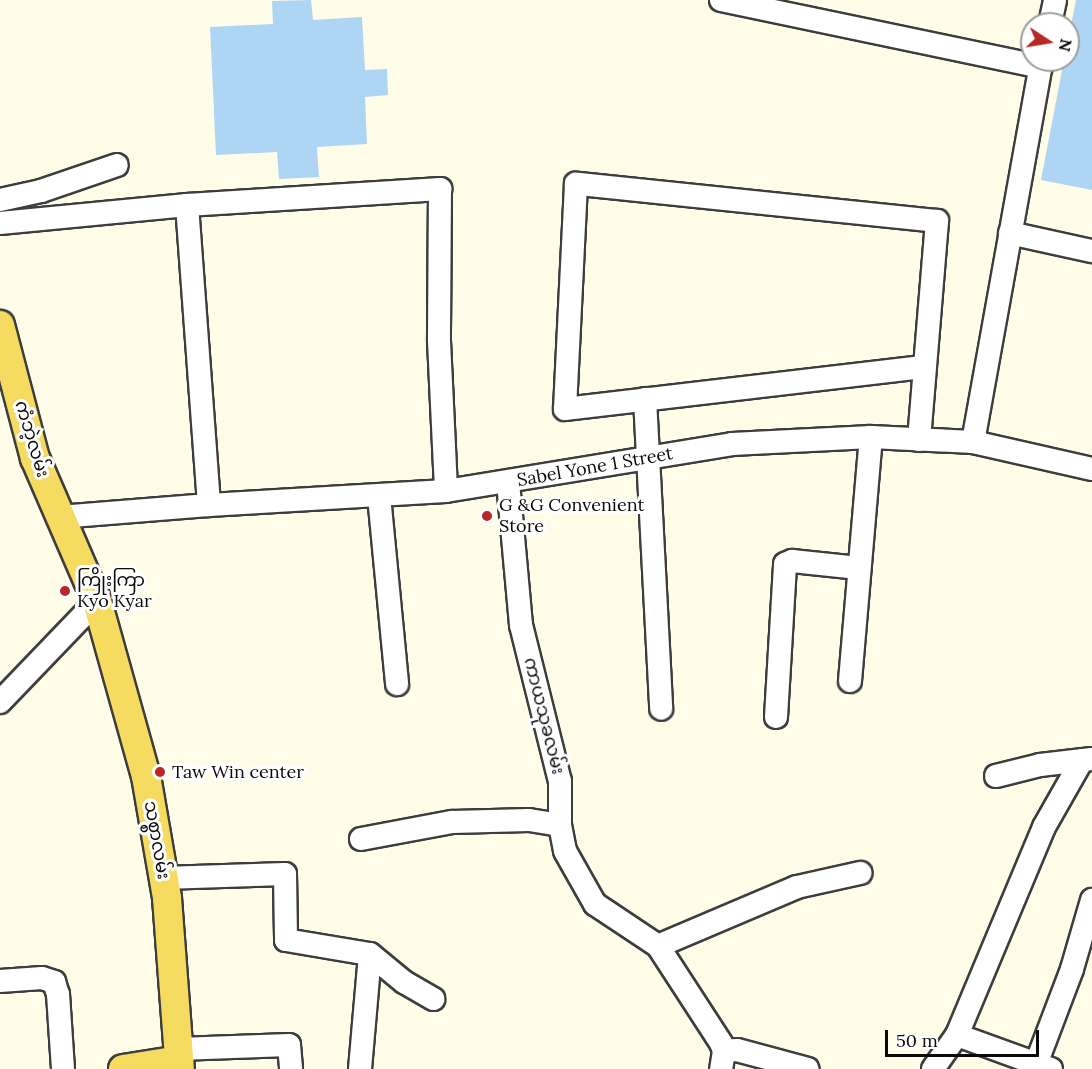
<!DOCTYPE html>
<meta charset="utf-8">
<style>
body{margin:0}
#map{position:relative;width:1092px;height:1069px;overflow:hidden;background:#fffce8;font-family:Lora,"Noto Sans Myanmar",serif}
div>[style]{position:absolute}
.water>*{inset:0;background:#aed5f4}
.roads{filter:drop-shadow(2px 0 #3d3d3d) drop-shadow(-2px 0 #3d3d3d) drop-shadow(0 2px #3d3d3d) drop-shadow(0 -2px #3d3d3d)}
.minor>*{height:22px;margin:-11px;padding:0 11px;transform-origin:11px;border-radius:11px;background:#fff}
.major>*{height:28px;margin:-14px;padding:0 14px;transform-origin:14px;border-radius:14px;background:#f6db61}
.dots>*{width:16px;height:16px;translate:-50% -50%;box-sizing:border-box;border:3px solid #fff;border-radius:50%}
span{translate:-50% -50%;white-space:nowrap;text-align:center;line-height:1.15;-webkit-text-stroke:6px #fff;paint-order:stroke}
.street-label{font-size:18px;color:#0a0a0a}
.poi-label{font-size:18px;color:#0a0a0a}
.left{translate:0 -50%;text-align:left}
.north{position:absolute;left:1020px;top:12px;width:60px;height:60px;box-sizing:border-box;background:#fff;border:2px solid #9d9d9d;border-radius:50%;rotate:102deg;font-size:16px;font-weight:700;line-height:24px;text-align:center;color:#0a0a0a}
.north::after{content:'';display:block;margin:auto;width:21px;height:27px;background:#b62926;clip-path:polygon(50% 0,100% 100%,50% 72%,0 100%)}
.scale{position:absolute;left:885px;top:1030px;width:154px;height:27px;box-sizing:border-box;border:3px solid #0a0a0a;border-top:0;padding-left:8px;font-size:18px;line-height:21px;white-space:nowrap;color:#0a0a0a;-webkit-text-stroke:4px #fff;paint-order:stroke}
</style>
<div id="map">
<div class="water">
<i style="clip-path:polygon(311px 0,313px 20px,362px 17px,365px 70px,387px 69px,388px 95px,365px 97px,367px 144px,317px 147px,319px 177px,279px 179px,277px 152px,216px 155px,210px 27px,273px 24px,272px 1px)"></i>
<i style="clip-path:polygon(1076px 0,1092px 0,1092px 190px,1041px 180px,1064px 60px,1068px 60px,1068px 40px)"></i>
</div>
<div class="roads">
<div class="minor">
<i style="left:721px;top:0;width:327px;rotate:11.8deg"></i>
<i style="left:1050px;top:24px;width:25px;rotate:-78deg"></i>
<i style="left:0;top:200px;width:42px;rotate:-12.4deg"></i>
<i style="left:41px;top:191px;width:80px;rotate:-18.9deg"></i>
<i style="left:187px;top:205px;width:301px;rotate:85.8deg"></i>
<i style="left:0;top:223px;width:188px;rotate:-5.5deg"></i>
<i style="left:187px;top:205px;width:254px;rotate:-3.6deg"></i>
<i style="left:440px;top:189px;width:152px;rotate:90.4deg"></i>
<i style="left:439px;top:341px;width:150px;rotate:87.3deg"></i>
<i style="left:1010px;top:233px;width:84px;rotate:12.4deg"></i>
<i style="left:645px;top:399px;width:310px;rotate:87deg"></i>
<i style="left:919px;top:440px;width:220px;rotate:-85.3deg"></i>
<i style="left:937px;top:221px;width:363px;rotate:-174.1deg"></i>
<i style="left:576px;top:184px;width:225px;rotate:92.8deg"></i>
<i style="left:565px;top:409px;width:362px;rotate:-6.7deg"></i>
<i style="left:973px;top:442px;width:388px;rotate:-79.8deg"></i>
<i style="left:508px;top:482px;width:144px;rotate:84.8deg"></i>
<i style="left:521px;top:625px;width:161px;rotate:76deg"></i>
<i style="left:560px;top:781px;width:44px;rotate:90deg"></i>
<i style="left:560px;top:825px;width:26px;rotate:79deg"></i>
<i style="left:565px;top:851px;width:61px;rotate:60.5deg"></i>
<i style="left:595px;top:904px;width:76px;rotate:33.7deg"></i>
<i style="left:658px;top:946px;width:116px;rotate:57deg"></i>
<i style="left:721px;top:1043px;width:9px;rotate:69deg"></i>
<i style="left:724px;top:1051px;width:18px;rotate:99deg"></i>
<i style="left:379px;top:496px;width:189px;rotate:84.5deg"></i>
<i style="left:59px;top:517px;width:150px;rotate:-4.6deg"></i>
<i style="left:209px;top:505px;width:237px;rotate:-3.4deg"></i>
<i style="left:446px;top:491px;width:290px;rotate:-9.3deg"></i>
<i style="left:732px;top:444px;width:139px;rotate:-2.9deg"></i>
<i style="left:871px;top:437px;width:102px;rotate:2.8deg"></i>
<i style="left:973px;top:442px;width:122px;rotate:12.8deg"></i>
<i style="left:850px;top:681px;width:245px;rotate:-85.1deg"></i>
<i style="left:0;top:702px;width:140px;rotate:-46.2deg"></i>
<i style="left:776px;top:717px;width:153px;rotate:-86.6deg"></i>
<i style="left:785px;top:564px;width:8px;rotate:-23deg"></i>
<i style="left:792px;top:561px;width:67px;rotate:6deg"></i>
<i style="left:996px;top:776px;width:45px;rotate:-14deg"></i>
<i style="left:1040px;top:765px;width:52px;rotate:-6.6deg"></i>
<i style="left:361px;top:839px;width:93px;rotate:-10.6deg"></i>
<i style="left:452px;top:822px;width:77px;rotate:-1.5deg"></i>
<i style="left:529px;top:820px;width:31px;rotate:9deg"></i>
<i style="left:163px;top:878px;width:122px;rotate:-1.9deg"></i>
<i style="left:285px;top:874px;width:66px;rotate:89.1deg"></i>
<i style="left:286px;top:940px;width:85px;rotate:9.5deg"></i>
<i style="left:370px;top:954px;width:44px;rotate:39.5deg"></i>
<i style="left:404px;top:982px;width:34px;rotate:30deg"></i>
<i style="left:658px;top:946px;width:151px;rotate:-23deg"></i>
<i style="left:797px;top:887px;width:65px;rotate:-12.5deg"></i>
<i style="left:0;top:981px;width:42px;rotate:-4.1deg"></i>
<i style="left:42px;top:978px;width:13px;rotate:18deg"></i>
<i style="left:54px;top:982px;width:13px;rotate:72deg"></i>
<i style="left:58px;top:994px;width:75px;rotate:86.2deg"></i>
<i style="left:957px;top:1035px;width:100px;rotate:19.9deg"></i>
<i style="left:178px;top:1049px;width:111px;rotate:-2.1deg"></i>
<i style="left:289px;top:1045px;width:24px;rotate:85deg"></i>
<i style="left:724px;top:1051px;width:13px;rotate:-4deg"></i>
<i style="left:737px;top:1050px;width:73px;rotate:15deg"></i>
<i style="left:1036px;top:1064px;width:102px;rotate:-69.2deg"></i>
<i style="left:1072px;top:969px;width:72px;rotate:-73.8deg"></i>
<i style="left:360px;top:1069px;width:115px;rotate:-85deg"></i>
<i style="left:933px;top:1069px;width:42px;rotate:-54.8deg"></i>
<i style="left:957px;top:1035px;width:225px;rotate:-67.3deg"></i>
<i style="left:1044px;top:827px;width:77px;rotate:-60.4deg"></i>
</div>
<div class="major">
<i style="left:0;top:325px;width:138px;rotate:75.3deg"></i>
<i style="left:35px;top:458px;width:156px;rotate:66.6deg"></i>
<i style="left:97px;top:601px;width:182px;rotate:74.4deg"></i>
<i style="left:146px;top:776px;width:124px;rotate:80.2deg"></i>
<i style="left:167px;top:898px;width:171px;rotate:85.7deg"></i>
<i style="left:123px;top:1069px;width:57px;rotate:-9.1deg"></i>
</div>
</div>
<div class="dots">
<i style="left:487px;top:516px;background:#b62926"></i>
<i style="left:65px;top:591px;background:#b62926"></i>
<i style="left:160px;top:772px;background:#b62926"></i>
</div>
<div class="street-label">
<span style="left:32px;top:439px;rotate:73deg">ကံဘဲ့လမ်း</span>
<span style="left:595px;top:467px;rotate:-10deg">Sabel Yone 1 Street</span>
<span style="left:544px;top:716px;rotate:76deg">ကာယသုခလမ်း</span>
<span style="left:157px;top:840px;rotate:80deg">သစ္စာလမ်း</span>
</div>
<div class="poi-label">
<span class="left" style="left:499px;top:516px">G &amp;G Convenient<br>Store</span>
<span class="left" style="left:77px;top:591px">ကြိုးကြာ<br>Kyo Kyar</span>
<span class="left" style="left:172px;top:772px">Taw Win center</span>
</div>
<div class="north">N</div>
<div class="scale">50 m</div>
</div>
